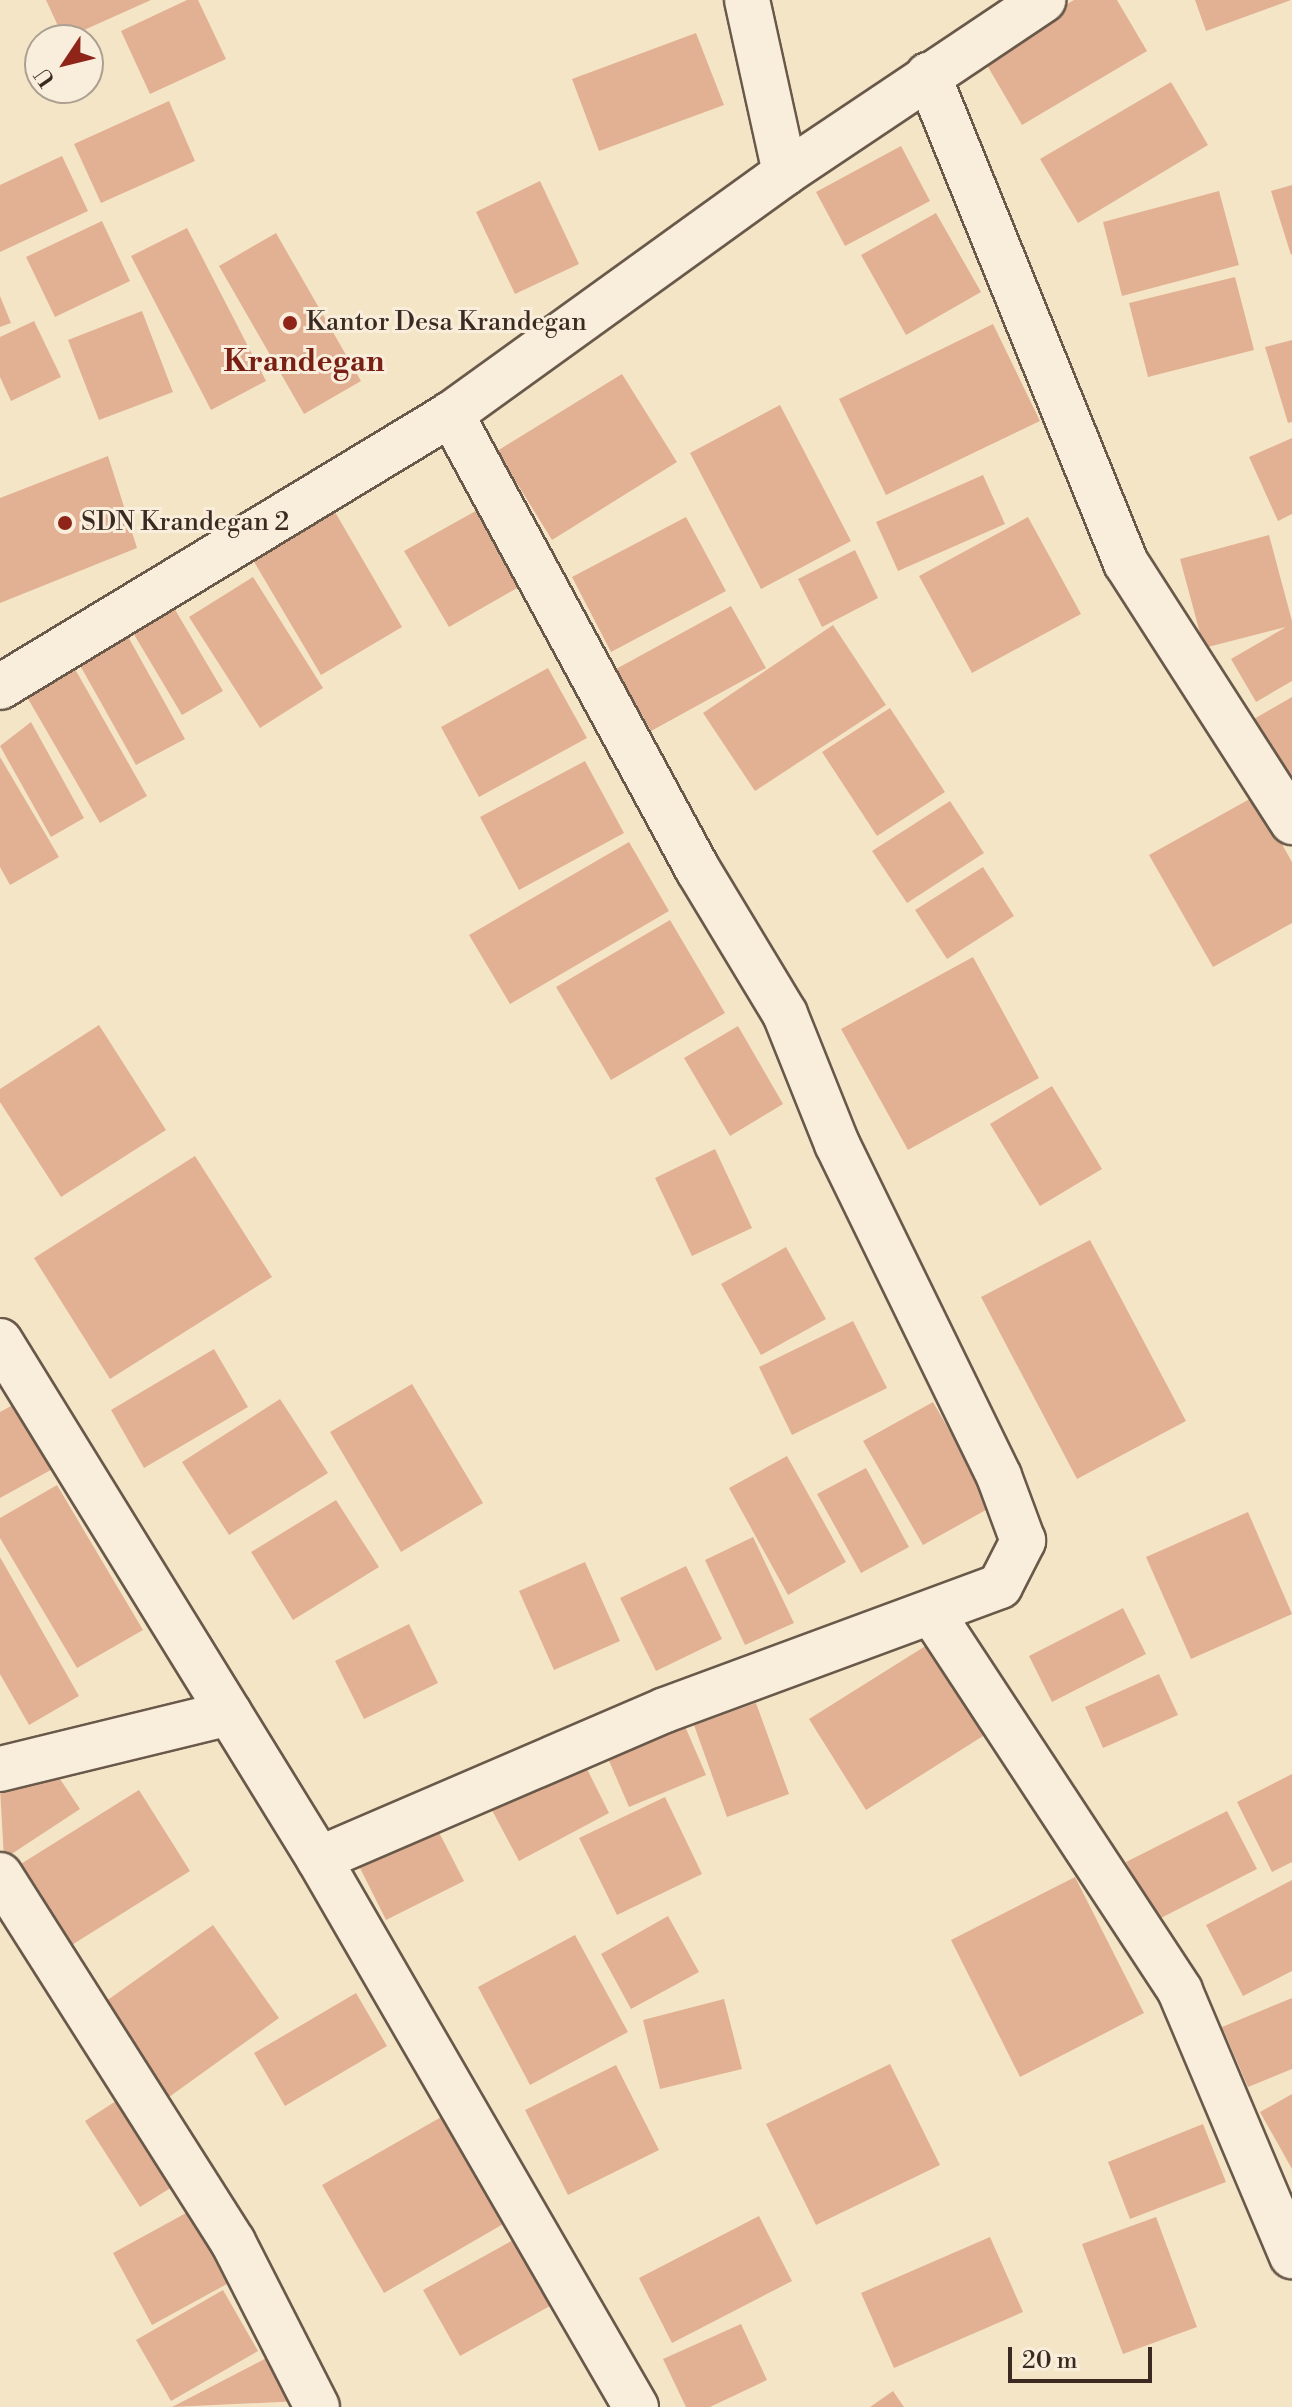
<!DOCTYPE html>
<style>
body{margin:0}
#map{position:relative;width:1292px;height:2407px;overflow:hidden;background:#f5e5c7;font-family:"Libre Bodoni",serif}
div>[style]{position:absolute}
.building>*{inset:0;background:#e2b193}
.roads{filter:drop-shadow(2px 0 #69594a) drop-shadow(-2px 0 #69594a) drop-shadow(0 2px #69594a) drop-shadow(0 -2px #69594a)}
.minor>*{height:44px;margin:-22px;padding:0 22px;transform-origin:22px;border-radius:22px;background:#f8eedb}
.dots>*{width:22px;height:22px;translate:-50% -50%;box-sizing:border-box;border:4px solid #f8eedb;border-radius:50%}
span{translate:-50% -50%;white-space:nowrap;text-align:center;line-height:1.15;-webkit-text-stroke:6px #f8eedb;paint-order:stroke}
.poi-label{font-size:26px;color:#3a2a21}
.left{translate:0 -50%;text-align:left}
.quarter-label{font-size:30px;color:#7a1f14;font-weight:700}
.north{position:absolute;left:24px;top:24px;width:80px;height:80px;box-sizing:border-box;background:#f8eedb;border:2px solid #aca091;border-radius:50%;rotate:235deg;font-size:22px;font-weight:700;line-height:32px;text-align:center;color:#3a2a21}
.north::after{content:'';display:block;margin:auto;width:28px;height:36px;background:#8f2418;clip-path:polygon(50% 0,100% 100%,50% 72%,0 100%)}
.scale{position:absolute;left:1008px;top:2347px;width:144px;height:36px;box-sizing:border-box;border:4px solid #3a2a21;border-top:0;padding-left:10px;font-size:24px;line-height:28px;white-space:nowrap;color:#3a2a21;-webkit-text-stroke:6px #f8eedb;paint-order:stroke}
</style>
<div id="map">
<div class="building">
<i style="clip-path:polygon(46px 0,151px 0,64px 39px)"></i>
<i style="clip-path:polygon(187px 0,198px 0,226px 59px,150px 94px,121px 31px)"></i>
<i style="clip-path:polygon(1074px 0,1117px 0,1147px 51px,1022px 125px,981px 55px)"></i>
<i style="clip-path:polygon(1195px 0,1291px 0,1206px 31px)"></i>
<i style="clip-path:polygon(696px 33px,724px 105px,599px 151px,572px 79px)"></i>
<i style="clip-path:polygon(1171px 82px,1208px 145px,1078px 223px,1040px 159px)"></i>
<i style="clip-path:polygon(169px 101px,195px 161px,101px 203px,74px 144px)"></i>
<i style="clip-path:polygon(901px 146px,930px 201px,845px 246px,816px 192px)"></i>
<i style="clip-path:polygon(62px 156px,88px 211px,0 252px,0 185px)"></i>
<i style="clip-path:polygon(540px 181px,579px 264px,515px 294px,476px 212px)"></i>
<i style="clip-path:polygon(1292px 185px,1292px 254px,1291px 255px,1271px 191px)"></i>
<i style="clip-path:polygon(1219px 191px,1239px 265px,1122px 296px,1103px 222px)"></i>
<i style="clip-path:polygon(936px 213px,981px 292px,906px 335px,861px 255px)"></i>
<i style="clip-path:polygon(102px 221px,130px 281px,55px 317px,26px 257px)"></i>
<i style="clip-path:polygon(187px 228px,266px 381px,211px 410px,131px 256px)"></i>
<i style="clip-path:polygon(276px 233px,361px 381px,304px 414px,219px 266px)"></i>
<i style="clip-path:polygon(1235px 277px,1254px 350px,1148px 377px,1129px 303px)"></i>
<i style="clip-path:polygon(0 296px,11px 323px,0 327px)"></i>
<i style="clip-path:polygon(142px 311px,173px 392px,99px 420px,68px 340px)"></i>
<i style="clip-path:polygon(34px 321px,61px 377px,11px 401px,0 377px,0 337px)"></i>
<i style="clip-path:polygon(993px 324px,1040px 421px,886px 495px,839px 399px)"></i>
<i style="clip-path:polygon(1292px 340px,1292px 422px,1288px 423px,1265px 347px)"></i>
<i style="clip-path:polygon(622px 374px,677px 462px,552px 540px,497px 451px)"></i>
<i style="clip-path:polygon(780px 405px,851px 541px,761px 589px,690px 453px)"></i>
<i style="clip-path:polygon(1292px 438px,1292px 514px,1278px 521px,1249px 457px)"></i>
<i style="clip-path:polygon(108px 456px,137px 548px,0 603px,0 498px)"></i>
<i style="clip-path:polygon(983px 475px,1005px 524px,898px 571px,876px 522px)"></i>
<i style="clip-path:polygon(481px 508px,524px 584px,449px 627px,404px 551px)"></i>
<i style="clip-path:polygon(335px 512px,402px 627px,321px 675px,253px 560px)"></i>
<i style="clip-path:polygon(686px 517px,726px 591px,611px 652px,572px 577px)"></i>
<i style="clip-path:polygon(1028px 517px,1081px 614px,972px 673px,919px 576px)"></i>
<i style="clip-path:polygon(1269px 535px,1292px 621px,1292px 681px,1256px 702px,1231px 659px,1286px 627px,1204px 648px,1180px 559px)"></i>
<i style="clip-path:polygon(855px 550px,878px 598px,822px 627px,798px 579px)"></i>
<i style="clip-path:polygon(253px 577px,323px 688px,260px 728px,189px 617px)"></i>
<i style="clip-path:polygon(170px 601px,223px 691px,182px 715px,129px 626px)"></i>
<i style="clip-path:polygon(731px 606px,766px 668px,651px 731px,616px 669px)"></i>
<i style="clip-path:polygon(833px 625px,886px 705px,755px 791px,703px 713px)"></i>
<i style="clip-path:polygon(126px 633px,185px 739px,136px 765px,77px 660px)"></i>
<i style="clip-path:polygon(548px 668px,587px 738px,479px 797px,441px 727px)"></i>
<i style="clip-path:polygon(75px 669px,147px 796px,100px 823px,27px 697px)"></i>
<i style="clip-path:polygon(1292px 697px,1292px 790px,1247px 723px)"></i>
<i style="clip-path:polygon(890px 708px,945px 792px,877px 836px,822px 752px)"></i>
<i style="clip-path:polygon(31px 722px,84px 818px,51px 837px,0 746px)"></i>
<i style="clip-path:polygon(0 757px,59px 857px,10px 885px,0 867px)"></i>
<i style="clip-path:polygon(585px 761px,624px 833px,519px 890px,480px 817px)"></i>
<i style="clip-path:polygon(1255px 796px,1292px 862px,1292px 923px,1213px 967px,1149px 855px)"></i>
<i style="clip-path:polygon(950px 801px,984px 853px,907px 903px,872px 851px)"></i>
<i style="clip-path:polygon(629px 842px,669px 911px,510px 1004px,469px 935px)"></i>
<i style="clip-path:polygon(983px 867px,1014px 916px,947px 959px,915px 910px)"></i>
<i style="clip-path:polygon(670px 920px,725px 1013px,611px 1080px,556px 987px)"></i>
<i style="clip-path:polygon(973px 957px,1039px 1078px,908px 1150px,841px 1029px)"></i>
<i style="clip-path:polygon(99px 1025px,166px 1130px,61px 1197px,0 1102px,0 1089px)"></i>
<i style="clip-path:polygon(738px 1026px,783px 1104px,730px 1136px,684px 1058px)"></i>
<i style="clip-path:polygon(1052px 1086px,1102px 1169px,1040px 1206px,990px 1124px)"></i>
<i style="clip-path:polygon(715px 1149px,752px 1228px,692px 1256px,655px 1178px)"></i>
<i style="clip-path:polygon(195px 1156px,272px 1277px,110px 1379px,34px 1258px)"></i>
<i style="clip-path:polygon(1090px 1240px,1186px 1421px,1077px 1479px,981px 1297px)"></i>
<i style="clip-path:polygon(786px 1247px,826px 1319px,761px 1355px,721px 1284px)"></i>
<i style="clip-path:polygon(853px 1321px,887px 1388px,792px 1435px,759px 1367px)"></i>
<i style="clip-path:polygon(214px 1349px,248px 1407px,144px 1468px,111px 1410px)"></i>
<i style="clip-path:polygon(412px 1384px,483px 1503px,401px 1552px,330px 1432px)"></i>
<i style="clip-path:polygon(280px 1399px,328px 1473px,229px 1535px,182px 1462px)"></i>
<i style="clip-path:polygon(22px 1400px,58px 1466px,0 1498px,0 1412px)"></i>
<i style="clip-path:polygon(933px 1402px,993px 1506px,923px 1545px,863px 1441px)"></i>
<i style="clip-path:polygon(787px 1456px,846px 1562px,788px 1595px,729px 1488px)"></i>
<i style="clip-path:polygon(866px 1468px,909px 1547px,861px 1573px,817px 1494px)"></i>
<i style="clip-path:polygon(57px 1485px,143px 1630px,77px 1668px,0 1538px,0 1518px)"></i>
<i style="clip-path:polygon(336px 1500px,379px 1567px,293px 1620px,251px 1552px)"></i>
<i style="clip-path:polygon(1248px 1512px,1292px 1614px,1191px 1659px,1146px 1557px)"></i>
<i style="clip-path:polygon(753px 1537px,794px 1623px,745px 1645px,705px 1560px)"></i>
<i style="clip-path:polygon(0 1557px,79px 1696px,29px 1725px,0 1674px)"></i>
<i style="clip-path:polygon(585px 1562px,620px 1641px,554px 1670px,519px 1591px)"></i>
<i style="clip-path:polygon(686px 1566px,722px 1639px,656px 1671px,620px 1598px)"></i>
<i style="clip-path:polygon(1123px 1608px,1146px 1654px,1052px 1702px,1029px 1656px)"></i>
<i style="clip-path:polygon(409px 1624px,438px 1683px,364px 1719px,335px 1661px)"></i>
<i style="clip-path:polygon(935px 1640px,991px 1731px,866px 1810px,809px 1719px)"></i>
<i style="clip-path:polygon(1159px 1674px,1178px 1715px,1103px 1748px,1085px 1707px)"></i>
<i style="clip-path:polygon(756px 1703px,789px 1794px,727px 1817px,694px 1725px)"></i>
<i style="clip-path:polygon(681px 1717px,706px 1775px,629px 1807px,604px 1749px)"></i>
<i style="clip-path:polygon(578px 1751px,609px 1813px,519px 1861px,486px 1799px)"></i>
<i style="clip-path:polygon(46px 1758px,80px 1809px,4px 1859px,0 1788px)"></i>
<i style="clip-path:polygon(1292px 1774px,1292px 1862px,1272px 1872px,1237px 1802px)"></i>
<i style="clip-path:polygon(139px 1790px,190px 1871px,67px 1948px,16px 1867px)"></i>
<i style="clip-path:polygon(665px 1797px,702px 1874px,617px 1915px,579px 1838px)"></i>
<i style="clip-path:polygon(1227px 1811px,1257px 1869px,1155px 1921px,1126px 1862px)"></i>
<i style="clip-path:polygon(429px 1813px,464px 1881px,386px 1920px,352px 1852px)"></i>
<i style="clip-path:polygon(1075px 1877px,1144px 2013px,1020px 2077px,951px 1940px)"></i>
<i style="clip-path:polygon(1292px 1880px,1292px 1971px,1243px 1996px,1206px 1925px)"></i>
<i style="clip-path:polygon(668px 1916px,699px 1972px,631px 2009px,601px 1954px)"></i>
<i style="clip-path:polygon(213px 1925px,279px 2018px,169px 2097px,102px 2004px)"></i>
<i style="clip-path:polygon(575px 1935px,628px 2032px,530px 2085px,478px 1987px)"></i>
<i style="clip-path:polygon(356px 1993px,387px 2046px,285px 2106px,254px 2053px)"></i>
<i style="clip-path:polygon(1292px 1998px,1292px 2069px,1248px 2087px,1222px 2027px)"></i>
<i style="clip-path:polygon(724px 1999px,742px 2069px,660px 2089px,643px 2020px)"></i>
<i style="clip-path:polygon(890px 2064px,940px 2165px,816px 2225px,766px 2124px)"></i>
<i style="clip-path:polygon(616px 2065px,659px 2150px,568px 2195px,525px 2110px)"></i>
<i style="clip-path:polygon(130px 2092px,185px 2179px,140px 2207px,85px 2121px)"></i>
<i style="clip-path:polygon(1292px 2094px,1292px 2169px,1260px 2112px)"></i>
<i style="clip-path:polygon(443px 2116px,505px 2223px,384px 2293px,322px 2185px)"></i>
<i style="clip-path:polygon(1203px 2124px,1226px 2182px,1130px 2219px,1108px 2162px)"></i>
<i style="clip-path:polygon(197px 2207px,236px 2279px,152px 2325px,113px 2253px)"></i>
<i style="clip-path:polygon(759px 2216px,792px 2281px,672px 2343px,639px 2278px)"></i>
<i style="clip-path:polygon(1156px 2217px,1197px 2327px,1123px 2354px,1082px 2244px)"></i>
<i style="clip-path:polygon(990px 2237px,1023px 2312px,894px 2368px,861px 2293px)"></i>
<i style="clip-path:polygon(513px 2240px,550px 2306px,460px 2356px,423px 2290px)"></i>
<i style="clip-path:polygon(223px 2290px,258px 2351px,171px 2401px,136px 2340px)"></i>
<i style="clip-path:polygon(741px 2324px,767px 2380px,710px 2407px,686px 2407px,663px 2359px)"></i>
<i style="clip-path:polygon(276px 2353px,302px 2401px,172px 2407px)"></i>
<i style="clip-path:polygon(893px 2391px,904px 2407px,870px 2407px)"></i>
</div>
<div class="roads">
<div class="minor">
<i style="left:747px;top:0;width:177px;rotate:77.6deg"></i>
<i style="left:928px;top:75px;width:527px;rotate:67.92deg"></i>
<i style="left:1126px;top:563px;width:308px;rotate:57.3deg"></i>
<i style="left:0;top:687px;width:527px;rotate:-31.19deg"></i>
<i style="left:451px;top:414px;width:412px;rotate:-35.8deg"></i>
<i style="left:785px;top:173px;width:311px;rotate:-33.8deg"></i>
<i style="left:0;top:1341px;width:608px;rotate:58.37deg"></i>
<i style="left:319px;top:1859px;width:633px;rotate:59.95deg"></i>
<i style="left:932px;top:1613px;width:452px;rotate:56.7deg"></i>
<i style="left:1180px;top:1991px;width:288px;rotate:67.1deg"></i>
<i style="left:0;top:1769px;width:236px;rotate:-13.7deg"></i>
<i style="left:319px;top:1859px;width:377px;rotate:-23.3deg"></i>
<i style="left:665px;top:1710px;width:357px;rotate:-20.3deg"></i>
<i style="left:1000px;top:1586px;width:51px;rotate:-62.9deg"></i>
<i style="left:1023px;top:1541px;width:69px;rotate:-110.3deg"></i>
<i style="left:999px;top:1476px;width:369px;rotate:-116deg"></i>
<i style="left:837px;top:1144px;width:140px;rotate:-111.8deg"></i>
<i style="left:785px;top:1014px;width:168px;rotate:-121.1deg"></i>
<i style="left:698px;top:870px;width:519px;rotate:-118.44deg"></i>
<i style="left:0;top:1875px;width:435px;rotate:57.6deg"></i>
<i style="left:233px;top:2242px;width:185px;rotate:63deg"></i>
</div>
</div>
<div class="dots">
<i style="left:290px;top:323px;background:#8f2418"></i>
<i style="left:65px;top:523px;background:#8f2418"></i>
</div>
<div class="poi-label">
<span class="left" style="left:306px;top:323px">Kantor Desa Krandegan</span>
<span class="left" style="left:81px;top:523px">SDN Krandegan 2</span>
</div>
<div class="quarter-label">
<span style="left:304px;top:362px">Krandegan</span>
</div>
<div class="north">U</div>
<div class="scale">20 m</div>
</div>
